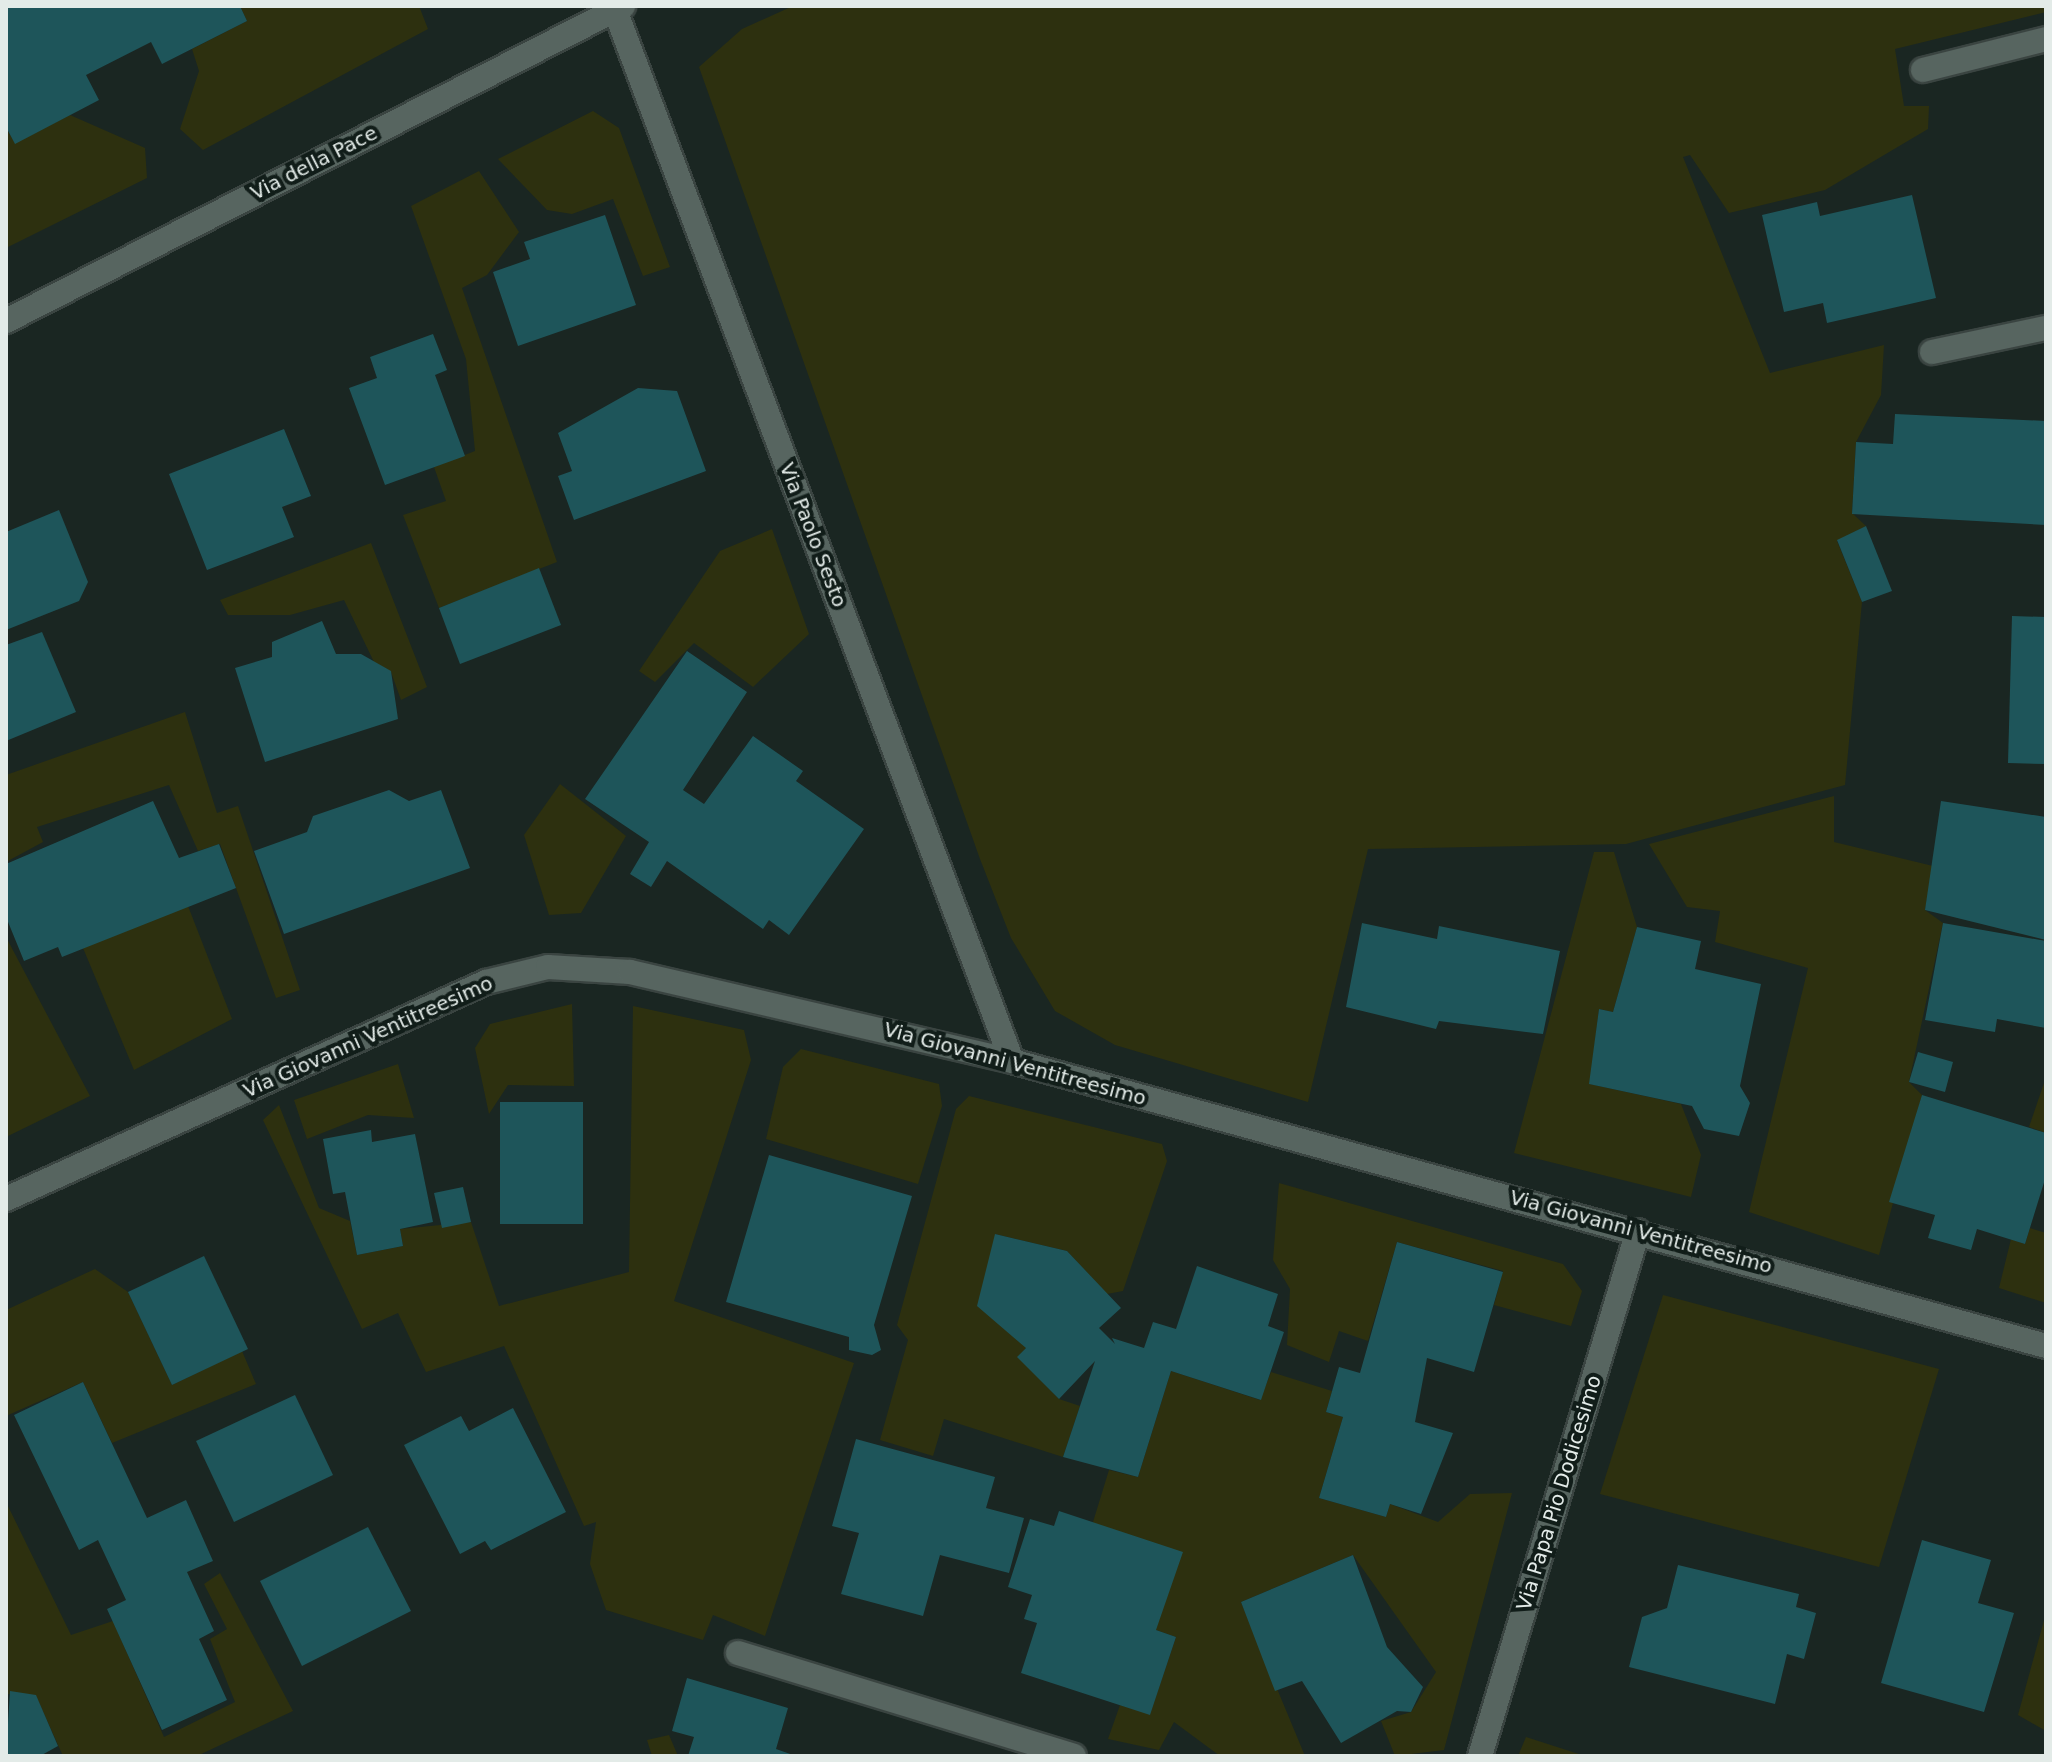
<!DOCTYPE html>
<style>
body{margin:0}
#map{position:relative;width:2052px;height:1762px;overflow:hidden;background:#1a2622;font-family:"DejaVu Sans",sans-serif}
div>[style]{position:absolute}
.green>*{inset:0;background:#2d300f}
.building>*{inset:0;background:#1e555a}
.roads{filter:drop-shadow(2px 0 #3a4441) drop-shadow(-2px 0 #3a4441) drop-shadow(0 2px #3a4441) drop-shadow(0 -2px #3a4441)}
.minor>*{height:24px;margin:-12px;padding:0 12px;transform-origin:12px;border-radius:12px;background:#576560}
span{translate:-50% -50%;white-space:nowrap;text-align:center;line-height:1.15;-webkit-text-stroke:8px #111d19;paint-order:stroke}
.street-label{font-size:20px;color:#e3ebe8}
.frame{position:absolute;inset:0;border:8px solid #e3ebe8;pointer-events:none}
</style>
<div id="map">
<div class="green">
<i style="clip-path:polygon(240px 6px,419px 6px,428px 29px,203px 150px,180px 129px,199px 71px,192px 49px,247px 21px)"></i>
<i style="clip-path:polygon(793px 6px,2046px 6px,2046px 12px,1895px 49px,1904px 106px,1929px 106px,1928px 129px,1825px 190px,1729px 213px,1690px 155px,1683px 157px,1770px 373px,1884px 345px,1881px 395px,1856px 442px,1852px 513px,1866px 526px,1837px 541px,1862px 602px,1845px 785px,1626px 844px,1368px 849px,1308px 1102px,1115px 1045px,1055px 1011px,1011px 938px,980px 859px,699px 67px,742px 29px)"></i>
<i style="clip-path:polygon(593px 111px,619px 128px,670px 267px,643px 276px,613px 199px,572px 214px,547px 210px,498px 159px)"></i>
<i style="clip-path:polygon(70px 115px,145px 148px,147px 178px,6px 248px,6px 128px,15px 143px)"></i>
<i style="clip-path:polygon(479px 171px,519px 232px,487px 275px,462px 288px,557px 562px,439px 608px,403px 515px,446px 501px,434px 467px,475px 451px,466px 359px,411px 206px)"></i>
<i style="clip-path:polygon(772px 529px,809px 634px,753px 687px,694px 643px,655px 682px,639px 671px,720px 551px)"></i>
<i style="clip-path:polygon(371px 543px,427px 687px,401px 700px,391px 672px,374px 662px,344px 600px,290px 615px,228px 615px,220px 600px)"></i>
<i style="clip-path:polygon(185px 712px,217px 813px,238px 806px,300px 990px,276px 998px,220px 844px,198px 851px,169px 785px,37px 827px,43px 842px,6px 862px,6px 775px)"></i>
<i style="clip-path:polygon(560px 784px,626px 836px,581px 913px,549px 915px,524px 835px)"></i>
<i style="clip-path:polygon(1834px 796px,1834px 842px,1933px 866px,1925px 910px,1943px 923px,1909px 1082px,1922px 1095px,1879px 1255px,1749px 1212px,1808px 968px,1715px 942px,1720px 911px,1687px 907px,1649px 844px)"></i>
<i style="clip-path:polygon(1594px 852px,1614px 852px,1637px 927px,1613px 1012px,1599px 1009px,1590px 1084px,1681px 1104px,1701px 1155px,1691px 1197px,1514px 1153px)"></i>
<i style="clip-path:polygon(188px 906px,232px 1019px,134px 1070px,83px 948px)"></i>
<i style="clip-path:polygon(6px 937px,90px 1096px,6px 1137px)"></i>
<i style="clip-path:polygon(572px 1004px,574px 1086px,508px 1085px,489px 1114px,475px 1048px,490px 1024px)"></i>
<i style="clip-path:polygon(633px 1006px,744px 1030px,751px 1060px,674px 1301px,854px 1363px,765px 1636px,713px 1615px,703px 1640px,606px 1610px,590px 1564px,596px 1522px,584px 1526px,504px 1346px,426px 1372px,398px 1313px,362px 1329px,263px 1120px,279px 1105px,319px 1208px,350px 1221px,357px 1255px,403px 1246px,400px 1229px,471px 1222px,499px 1306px,629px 1272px)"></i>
<i style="clip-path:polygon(801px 1049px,939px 1084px,942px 1106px,918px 1184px,766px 1139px,783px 1067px)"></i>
<i style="clip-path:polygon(398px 1064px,414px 1118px,368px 1115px,307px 1139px,294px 1100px)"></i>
<i style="clip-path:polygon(2045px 1080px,2046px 1080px,2046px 1133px,2029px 1127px)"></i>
<i style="clip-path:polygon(969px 1096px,1162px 1144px,1167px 1161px,1123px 1291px,1107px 1294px,1067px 1251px,995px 1234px,1026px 1348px,1018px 1357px,1059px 1399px,1080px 1406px,1063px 1457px,944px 1419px,933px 1456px,880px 1440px,908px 1340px,897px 1325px,956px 1109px)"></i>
<i style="clip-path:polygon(1279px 1183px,1563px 1264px,1582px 1291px,1571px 1326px,1494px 1305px,1503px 1271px,1397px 1242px,1368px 1341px,1339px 1331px,1329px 1362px,1287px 1345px,1290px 1289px,1273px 1260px)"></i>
<i style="clip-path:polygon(2030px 1228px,2046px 1233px,2046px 1303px,1999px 1288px,2011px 1239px,2025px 1244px)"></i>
<i style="clip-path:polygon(95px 1269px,128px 1292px,172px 1385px,242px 1351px,256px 1384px,112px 1443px,83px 1382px,6px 1416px,6px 1310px)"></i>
<i style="clip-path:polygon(1663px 1295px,1939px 1369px,1879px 1567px,1600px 1494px)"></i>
<i style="clip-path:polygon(1171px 1371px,1260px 1400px,1271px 1372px,1332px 1391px,1326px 1412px,1343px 1417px,1319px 1498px,1386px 1517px,1390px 1504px,1438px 1522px,1470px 1494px,1512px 1493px,1444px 1750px,1395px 1756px,1381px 1721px,1411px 1712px,1436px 1672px,1353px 1555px,1241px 1602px,1305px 1756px,1220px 1756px,1174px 1722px,1159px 1750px,1108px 1739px,1120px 1705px,1150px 1714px,1176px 1637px,1156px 1630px,1093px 1522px,1109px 1470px,1138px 1477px)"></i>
<i style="clip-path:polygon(6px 1502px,71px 1635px,113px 1621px,164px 1737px,235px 1702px,210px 1639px,227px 1629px,204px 1584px,220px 1573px,293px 1711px,197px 1756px,63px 1756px,36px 1696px,6px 1694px)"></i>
<i style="clip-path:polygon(2046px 1613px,2046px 1731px,2018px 1715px)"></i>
<i style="clip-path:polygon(669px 1735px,678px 1756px,652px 1756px,647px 1740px)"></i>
<i style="clip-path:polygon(1526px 1737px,1585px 1756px,1518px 1756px)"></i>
</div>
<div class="building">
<i style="clip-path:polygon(6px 6px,240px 6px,247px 21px,162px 64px,151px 42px,86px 75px,99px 100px,15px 144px,6px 127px)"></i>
<i style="clip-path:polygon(1912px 195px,1936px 298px,1827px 323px,1823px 303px,1784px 312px,1762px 215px,1817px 202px,1820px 216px)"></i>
<i style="clip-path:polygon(605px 215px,636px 305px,518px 346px,493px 272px,530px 259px,524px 242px)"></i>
<i style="clip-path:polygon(433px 334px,447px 370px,435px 375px,465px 456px,385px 485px,349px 388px,377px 378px,370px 357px)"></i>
<i style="clip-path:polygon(638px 388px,677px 391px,706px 471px,574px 520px,558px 476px,572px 471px,558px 433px)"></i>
<i style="clip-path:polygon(1895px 414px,2046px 421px,2046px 525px,1852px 514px,1856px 442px,1893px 444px)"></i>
<i style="clip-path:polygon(284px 429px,311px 496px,282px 507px,294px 537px,207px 570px,169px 474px)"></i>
<i style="clip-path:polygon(59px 510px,88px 582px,79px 601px,6px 630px,6px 532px)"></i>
<i style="clip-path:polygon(1866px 526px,1892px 591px,1862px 602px,1837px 540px)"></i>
<i style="clip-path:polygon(539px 568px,561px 625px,460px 664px,439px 608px)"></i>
<i style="clip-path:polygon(2012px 616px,2046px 617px,2046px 764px,2008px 763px)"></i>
<i style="clip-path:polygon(322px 621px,336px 654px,361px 654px,391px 671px,398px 719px,265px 762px,235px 668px,272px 657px,272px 642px)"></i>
<i style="clip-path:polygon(42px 632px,76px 712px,6px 741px,6px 645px)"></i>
<i style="clip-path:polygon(687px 651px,747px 692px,683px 790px,704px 804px,753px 736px,803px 771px,796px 781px,864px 829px,789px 935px,769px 920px,763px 929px,667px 861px,651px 887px,630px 874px,649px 842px,585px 799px)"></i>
<i style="clip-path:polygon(389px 790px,409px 801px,441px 790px,470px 868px,284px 934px,254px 851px,307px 832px,313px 816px)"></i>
<i style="clip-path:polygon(153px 801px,179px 858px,219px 844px,236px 888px,62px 957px,58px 947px,24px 961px,6px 917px,6px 864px)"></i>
<i style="clip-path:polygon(1941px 801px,2046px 817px,2046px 940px,1925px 910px)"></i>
<i style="clip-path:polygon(1362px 923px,1437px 939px,1439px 926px,1560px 951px,1543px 1034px,1439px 1021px,1436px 1029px,1346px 1007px)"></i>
<i style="clip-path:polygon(1943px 923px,2046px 941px,2046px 1028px,1997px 1019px,1995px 1032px,1925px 1020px)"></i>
<i style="clip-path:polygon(1637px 927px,1701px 941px,1695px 969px,1761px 984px,1740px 1086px,1750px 1103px,1739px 1136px,1704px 1129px,1692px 1106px,1589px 1084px,1599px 1009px,1613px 1012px)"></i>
<i style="clip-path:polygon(1918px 1052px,1953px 1062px,1945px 1092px,1909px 1082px)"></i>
<i style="clip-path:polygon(1922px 1095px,2046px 1133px,2046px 1176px,2025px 1244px,1977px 1229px,1971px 1250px,1928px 1238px,1935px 1215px,1889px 1202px)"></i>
<i style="clip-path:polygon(500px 1102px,583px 1102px,583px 1224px,500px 1224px)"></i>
<i style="clip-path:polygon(371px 1130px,372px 1142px,415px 1134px,433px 1222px,400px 1229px,403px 1246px,357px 1255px,345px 1192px,333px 1194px,323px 1139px)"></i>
<i style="clip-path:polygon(769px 1155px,912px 1196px,874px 1325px,881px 1350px,872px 1355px,849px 1350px,849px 1337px,726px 1302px)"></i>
<i style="clip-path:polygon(463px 1187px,471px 1222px,442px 1228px,434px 1193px)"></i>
<i style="clip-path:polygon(995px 1234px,1067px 1251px,1121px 1308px,1099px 1328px,1115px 1344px,1112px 1338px,1144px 1348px,1153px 1322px,1176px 1329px,1197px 1266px,1278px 1294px,1268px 1326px,1284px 1332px,1261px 1400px,1171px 1371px,1138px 1477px,1063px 1457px,1095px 1361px,1059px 1399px,1017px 1357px,1026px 1348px,977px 1306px)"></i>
<i style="clip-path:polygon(1397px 1242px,1503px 1272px,1474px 1372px,1427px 1358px,1415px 1422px,1453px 1433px,1421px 1514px,1390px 1504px,1386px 1517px,1319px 1498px,1343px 1417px,1326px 1412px,1339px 1367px,1360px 1373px)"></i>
<i style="clip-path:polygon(204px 1256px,248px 1349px,172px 1385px,128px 1292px)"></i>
<i style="clip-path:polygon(83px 1382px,147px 1518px,186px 1500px,213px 1561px,187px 1572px,214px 1631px,199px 1639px,227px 1700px,162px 1730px,107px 1609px,126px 1600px,98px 1540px,79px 1550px,14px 1415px)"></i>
<i style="clip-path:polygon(295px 1395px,333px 1475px,234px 1522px,196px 1441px)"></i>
<i style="clip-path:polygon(513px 1408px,566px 1512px,491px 1550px,485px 1541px,460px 1554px,404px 1445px,461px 1416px,469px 1431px)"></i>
<i style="clip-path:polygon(856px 1439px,995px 1477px,986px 1508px,1024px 1518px,1009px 1573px,940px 1555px,923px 1616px,841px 1594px,859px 1533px,832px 1526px)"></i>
<i style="clip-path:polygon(1059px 1511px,1183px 1552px,1156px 1630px,1176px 1637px,1150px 1715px,1021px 1673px,1037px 1623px,1024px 1619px,1032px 1595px,1008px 1587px,1030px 1519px,1054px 1526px)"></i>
<i style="clip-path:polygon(368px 1527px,411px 1611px,302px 1666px,260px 1581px)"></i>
<i style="clip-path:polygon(1922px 1540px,1991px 1560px,1978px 1603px,2014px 1613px,1984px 1712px,1881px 1683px)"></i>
<i style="clip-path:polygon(1353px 1555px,1387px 1647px,1423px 1687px,1411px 1712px,1397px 1711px,1341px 1743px,1302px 1681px,1275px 1691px,1241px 1602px)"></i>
<i style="clip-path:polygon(1678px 1565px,1799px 1594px,1796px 1607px,1816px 1613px,1804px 1659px,1787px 1654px,1775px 1704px,1629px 1667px,1642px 1617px,1667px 1608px)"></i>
<i style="clip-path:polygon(687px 1678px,788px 1708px,776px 1749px,796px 1756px,688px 1756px,694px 1737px,672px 1731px)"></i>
<i style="clip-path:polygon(10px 1691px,36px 1695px,58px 1746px,40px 1756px,6px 1756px)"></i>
</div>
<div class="roads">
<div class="minor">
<i style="left:615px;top:10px;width:1123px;rotate:69.31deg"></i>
<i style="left:1923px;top:70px;width:127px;rotate:-14.1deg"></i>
<i style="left:6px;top:321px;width:693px;rotate:-27.05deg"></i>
<i style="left:1932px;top:352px;width:116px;rotate:-11.9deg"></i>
<i style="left:6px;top:1199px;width:527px;rotate:-24.33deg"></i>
<i style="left:486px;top:982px;width:64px;rotate:-13.6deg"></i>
<i style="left:548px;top:967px;width:82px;rotate:3.5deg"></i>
<i style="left:630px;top:972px;width:392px;rotate:13.1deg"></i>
<i style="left:1012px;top:1061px;width:1073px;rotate:15.41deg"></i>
<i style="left:738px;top:1653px;width:351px;rotate:17deg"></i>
<i style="left:1480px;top:1756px;width:548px;rotate:-73.25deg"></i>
</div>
</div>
<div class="street-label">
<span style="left:314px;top:163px;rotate:-27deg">Via della Pace</span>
<span style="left:813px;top:535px;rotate:69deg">Via Paolo Sesto</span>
<span style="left:368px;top:1037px;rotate:-24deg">Via Giovanni Ventitreesimo</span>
<span style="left:1015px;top:1064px;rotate:15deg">Via Giovanni Ventitreesimo</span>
<span style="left:1641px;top:1232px;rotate:15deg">Via Giovanni Ventitreesimo</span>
<span style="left:1559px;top:1493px;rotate:-73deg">Via Papa Pio Dodicesimo</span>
</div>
<div class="frame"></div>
</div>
